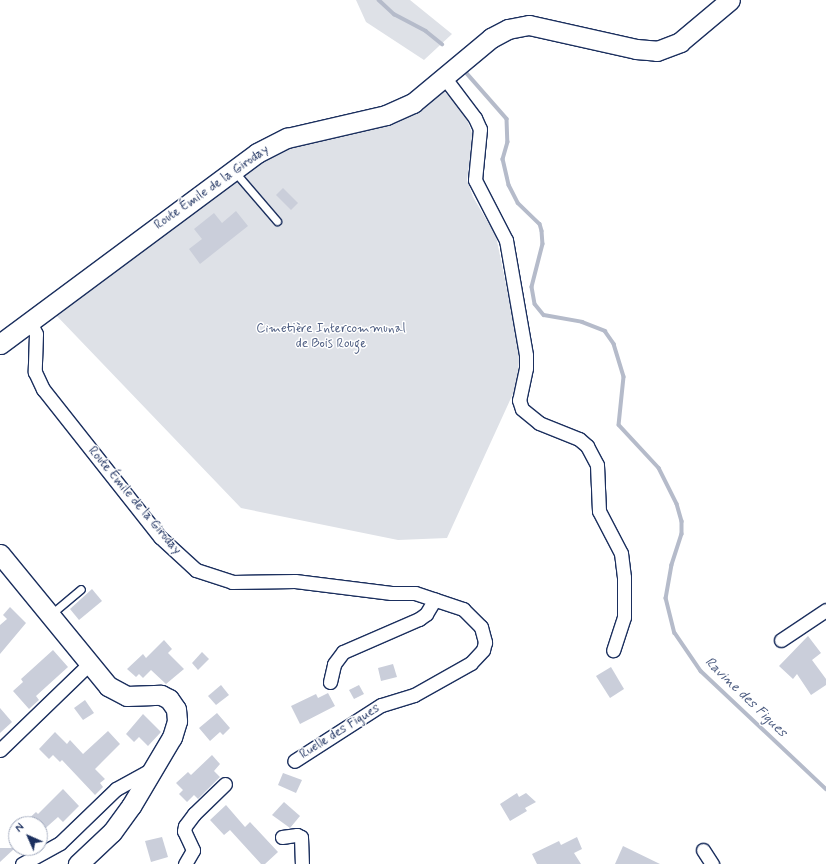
<!DOCTYPE html>
<meta charset="utf-8">
<style>
body{margin:0}
#map{position:relative;width:826px;height:864px;overflow:hidden;background:#fff;font-family:Mynerve,sans-serif}
div>[style]{position:absolute}
.green>*{inset:0;background:#dee1e7}
.stream>*{height:3.5px;margin:-1.75px;padding:0 1.75px;transform-origin:1.75px;border-radius:1.75px;background:#b5bbca}
.building>*{inset:0;background:#caceda}
.roads{filter:drop-shadow(1px 0 #1b2f5e) drop-shadow(-1px 0 #1b2f5e) drop-shadow(0 1px #1b2f5e) drop-shadow(0 -1px #1b2f5e)}
.lane>*{height:7px;margin:-3.5px;padding:0 3.5px;transform-origin:3.5px;border-radius:3.5px;background:#fff}
.street>*{height:13px;margin:-6.5px;padding:0 6.5px;transform-origin:6.5px;border-radius:6.5px;background:#fff}
.secondary>*{height:19px;margin:-9.5px;padding:0 9.5px;transform-origin:9.5px;border-radius:9.5px;background:#fff}
span{translate:-50% -50%;white-space:nowrap;text-align:center;line-height:1.15;-webkit-text-stroke:3px #fff;paint-order:stroke}
.street-label{font-size:13px;color:#1b2f5e}
.park-label{font-size:13px;color:#4c5c80}
.water-label{font-size:14px;color:#49597e;font-style:italic}
.north{position:absolute;left:8px;top:816px;width:40px;height:40px;box-sizing:border-box;background:#fff;border:1px solid #a4acbf;border-radius:50%;rotate:315deg;font-size:11px;font-weight:700;line-height:16px;text-align:center;color:#1b2f5e}
.north::after{content:'';display:block;margin:auto;width:14px;height:18px;background:#1b2f5e;clip-path:polygon(50% 0,100% 100%,50% 72%,0 100%)}
</style>
<div id="map">
<div class="green">
<i style="clip-path:polygon(356px 0,410px 0,452px 34px,424px 60px,366px 22px)"></i>
<i style="clip-path:polygon(442px 89px,465px 114px,473px 136px,467px 180px,473px 197px,496px 236px,520px 353px,516px 387px,447px 538px,398px 540px,241px 508px,54px 313px,276px 150px)"></i>
</div>
<div class="stream">
<i style="left:379px;top:0;width:21px;rotate:43deg"></i>
<i style="left:394px;top:14px;width:36px;rotate:28deg"></i>
<i style="left:426px;top:31px;width:21px;rotate:39deg"></i>
<i style="left:464px;top:70px;width:65px;rotate:48.7deg"></i>
<i style="left:507px;top:119px;width:23px;rotate:88deg"></i>
<i style="left:508px;top:142px;width:18px;rotate:106deg"></i>
<i style="left:503px;top:159px;width:27px;rotate:77deg"></i>
<i style="left:509px;top:185px;width:20px;rotate:63deg"></i>
<i style="left:518px;top:203px;width:30px;rotate:44deg"></i>
<i style="left:540px;top:224px;width:7px;rotate:74deg"></i>
<i style="left:542px;top:231px;width:13px;rotate:86deg"></i>
<i style="left:543px;top:244px;width:44px;rotate:104.3deg"></i>
<i style="left:532px;top:287px;width:17px;rotate:80deg"></i>
<i style="left:535px;top:304px;width:14px;rotate:51deg"></i>
<i style="left:544px;top:315px;width:39px;rotate:10deg"></i>
<i style="left:582px;top:322px;width:25px;rotate:21deg"></i>
<i style="left:605px;top:331px;width:16px;rotate:55deg"></i>
<i style="left:614px;top:344px;width:34px;rotate:73deg"></i>
<i style="left:624px;top:377px;width:48px;rotate:95.9deg"></i>
<i style="left:619px;top:425px;width:59px;rotate:47.1deg"></i>
<i style="left:659px;top:468px;width:40px;rotate:63.4deg"></i>
<i style="left:677px;top:504px;width:18px;rotate:74deg"></i>
<i style="left:682px;top:521px;width:13px;rotate:90deg"></i>
<i style="left:682px;top:534px;width:33px;rotate:108deg"></i>
<i style="left:672px;top:565px;width:34px;rotate:100deg"></i>
<i style="left:666px;top:598px;width:36px;rotate:76deg"></i>
<i style="left:675px;top:633px;width:46px;rotate:55.6deg"></i>
<i style="left:701px;top:671px;width:172px;rotate:43.3deg"></i>
</div>
<div class="building">
<i style="clip-path:polygon(283px 188px,298px 203px,291px 210px,276px 195px)"></i>
<i style="clip-path:polygon(236px 211px,248px 226px,200px 264px,189px 249px,202px 239px,194px 229px,214px 213px,222px 223px)"></i>
<i style="clip-path:polygon(92px 589px,102px 601px,79px 620px,70px 609px)"></i>
<i style="clip-path:polygon(10px 607px,26px 623px,0 654px,0 625px,7px 619px,3px 615px)"></i>
<i style="clip-path:polygon(808px 636px,821px 653px,812px 660px,826px 679px,826px 685px,811px 695px,797px 674px,793px 679px,779px 666px)"></i>
<i style="clip-path:polygon(164px 640px,172px 649px,168px 653px,184px 669px,166px 684px,151px 670px,143px 678px,139px 674px,136px 677px,127px 669px,143px 654px,146px 658px)"></i>
<i style="clip-path:polygon(53px 650px,68px 667px,36px 696px,39px 700px,29px 709px,13px 691px,23px 682px,21px 679px)"></i>
<i style="clip-path:polygon(202px 652px,209px 659px,198px 670px,192px 663px)"></i>
<i style="clip-path:polygon(393px 664px,397px 677px,381px 681px,378px 668px)"></i>
<i style="clip-path:polygon(611px 667px,624px 689px,610px 698px,596px 676px)"></i>
<i style="clip-path:polygon(221px 685px,229px 695px,216px 705px,208px 696px)"></i>
<i style="clip-path:polygon(359px 685px,364px 694px,354px 699px,349px 690px)"></i>
<i style="clip-path:polygon(328px 693px,335px 706px,300px 724px,291px 706px,316px 694px,318px 698px)"></i>
<i style="clip-path:polygon(85px 700px,94px 713px,83px 720px,74px 708px)"></i>
<i style="clip-path:polygon(0 708px,12px 722px,0 733px)"></i>
<i style="clip-path:polygon(217px 713px,230px 728px,223px 735px,220px 732px,210px 741px,199px 728px)"></i>
<i style="clip-path:polygon(143px 714px,161px 732px,148px 746px,139px 737px,134px 742px,126px 734px)"></i>
<i style="clip-path:polygon(108px 731px,120px 744px,95px 769px,105px 779px,100px 783px,103px 787px,95px 795px,62px 760px,60px 762px,53px 755px,49px 759px,39px 749px,55px 732px,67px 744px,70px 740px,83px 754px)"></i>
<i style="clip-path:polygon(212px 755px,220px 764px,214px 771px,220px 777px,198px 799px,194px 795px,187px 802px,179px 794px,183px 790px,176px 783px,188px 772px,191px 775px)"></i>
<i style="clip-path:polygon(283px 773px,302px 780px,296px 793px,278px 785px)"></i>
<i style="clip-path:polygon(63px 789px,79px 806px,63px 822px,58px 817px,40px 833px,40px 824px,23px 824px,36px 812px,38px 814px)"></i>
<i style="clip-path:polygon(517px 793px,519px 797px,526px 793px,536px 802px,525px 808px,527px 811px,510px 821px,500px 804px)"></i>
<i style="clip-path:polygon(284px 802px,300px 816px,290px 828px,272px 815px)"></i>
<i style="clip-path:polygon(226px 805px,245px 827px,250px 822px,278px 852px,265px 864px,261px 864px,230px 830px,224px 835px,210px 820px)"></i>
<i style="clip-path:polygon(162px 837px,168px 857px,151px 862px,145px 841px)"></i>
<i style="clip-path:polygon(577px 837px,582px 849px,574px 853px,581px 864px,537px 864px,532px 854px,559px 841px,561px 845px)"></i>
<i style="clip-path:polygon(623px 846px,660px 864px,615px 864px)"></i>
<i style="clip-path:polygon(0 848px,15px 848px,0 862px)"></i>
</div>
<div class="roads">
<div class="lane">
<i style="left:234px;top:171px;width:66px;rotate:49.3deg"></i>
<i style="left:50px;top:615px;width:40px;rotate:-40deg"></i>
</div>
<div class="street">
<i style="left:444px;top:77px;width:51px;rotate:52.9deg"></i>
<i style="left:475px;top:118px;width:12px;rotate:66deg"></i>
<i style="left:480px;top:129px;width:51px;rotate:95.6deg"></i>
<i style="left:475px;top:180px;width:68px;rotate:62.7deg"></i>
<i style="left:506px;top:240px;width:117px;rotate:80.1deg"></i>
<i style="left:526px;top:355px;width:13px;rotate:90deg"></i>
<i style="left:526px;top:368px;width:33px;rotate:102deg"></i>
<i style="left:519px;top:400px;width:9px;rotate:72deg"></i>
<i style="left:522px;top:409px;width:22px;rotate:39deg"></i>
<i style="left:539px;top:423px;width:43px;rotate:21.8deg"></i>
<i style="left:579px;top:439px;width:11px;rotate:41deg"></i>
<i style="left:587px;top:446px;width:21px;rotate:62deg"></i>
<i style="left:597px;top:465px;width:46px;rotate:87.5deg"></i>
<i style="left:599px;top:511px;width:47px;rotate:62.4deg"></i>
<i style="left:621px;top:553px;width:24px;rotate:83deg"></i>
<i style="left:624px;top:577px;width:40px;rotate:90deg"></i>
<i style="left:624px;top:617px;width:35px;rotate:108deg"></i>
<i style="left:30px;top:322px;width:13px;rotate:63deg"></i>
<i style="left:36px;top:334px;width:38px;rotate:92deg"></i>
<i style="left:35px;top:372px;width:19px;rotate:65deg"></i>
<i style="left:43px;top:389px;width:189px;rotate:51.7deg"></i>
<i style="left:160px;top:537px;width:49px;rotate:42.5deg"></i>
<i style="left:196px;top:570px;width:38px;rotate:18deg"></i>
<i style="left:232px;top:582px;width:63px;rotate:-0.9deg"></i>
<i style="left:295px;top:581px;width:97px;rotate:7.1deg"></i>
<i style="left:391px;top:593px;width:24px"></i>
<i style="left:415px;top:593px;width:51px;rotate:18.4deg"></i>
<i style="left:463px;top:609px;width:25px;rotate:45deg"></i>
<i style="left:481px;top:627px;width:16px;rotate:75deg"></i>
<i style="left:485px;top:642px;width:8px;rotate:104deg"></i>
<i style="left:483px;top:650px;width:18px;rotate:133deg"></i>
<i style="left:471px;top:663px;width:65px;rotate:150.7deg"></i>
<i style="left:414px;top:695px;width:34px;rotate:163deg"></i>
<i style="left:381px;top:705px;width:103px;rotate:147.2deg"></i>
<i style="left:781px;top:640px;width:54px;rotate:-33.7deg"></i>
<i style="left:330px;top:682px;width:18px;rotate:-77deg"></i>
<i style="left:334px;top:664px;width:15px;rotate:-53deg"></i>
<i style="left:343px;top:652px;width:83px;rotate:-23.5deg"></i>
<i style="left:419px;top:619px;width:9px;rotate:-36deg"></i>
<i style="left:426px;top:614px;width:17px;rotate:-59deg"></i>
<i style="left:0;top:750px;width:124px;rotate:-44deg"></i>
<i style="left:282px;top:837px;width:15px;rotate:-8deg"></i>
<i style="left:297px;top:835px;width:4px;rotate:27deg"></i>
<i style="left:301px;top:837px;width:27px;rotate:88deg"></i>
<i style="left:703px;top:850px;width:17px;rotate:57deg"></i>
<i style="left:22px;top:864px;width:43px;rotate:-28.9deg"></i>
<i style="left:60px;top:843px;width:78px;rotate:-44deg"></i>
<i style="left:116px;top:789px;width:39px;rotate:-29deg"></i>
<i style="left:185px;top:864px;width:16px;rotate:-60deg"></i>
<i style="left:193px;top:850px;width:21px;rotate:-115deg"></i>
<i style="left:184px;top:831px;width:5px;rotate:-79deg"></i>
<i style="left:185px;top:826px;width:15px;rotate:-53deg"></i>
<i style="left:194px;top:814px;width:43px;rotate:-44.1deg"></i>
</div>
<div class="secondary">
<i style="left:0;top:344px;width:320px;rotate:-36.6deg"></i>
<i style="left:257px;top:153px;width:34px;rotate:-27deg"></i>
<i style="left:287px;top:138px;width:102px;rotate:-13.1deg"></i>
<i style="left:386px;top:115px;width:30px;rotate:-24deg"></i>
<i style="left:413px;top:103px;width:102px;rotate:-39.8deg"></i>
<i style="left:491px;top:38px;width:19px;rotate:-28deg"></i>
<i style="left:508px;top:29px;width:21px;rotate:-11deg"></i>
<i style="left:529px;top:25px;width:110px;rotate:12.6deg"></i>
<i style="left:636px;top:49px;width:21px;rotate:5deg"></i>
<i style="left:657px;top:51px;width:25px;rotate:-21deg"></i>
<i style="left:680px;top:42px;width:65px;rotate:-40deg"></i>
<i style="left:0;top:554px;width:171px;rotate:50.7deg"></i>
<i style="left:108px;top:686px;width:21px;rotate:28deg"></i>
<i style="left:127px;top:696px;width:34px;rotate:-2deg"></i>
<i style="left:161px;top:695px;width:9px;rotate:27deg"></i>
<i style="left:169px;top:699px;width:12px;rotate:55deg"></i>
<i style="left:176px;top:709px;width:12px;rotate:85deg"></i>
<i style="left:177px;top:721px;width:17px;rotate:107deg"></i>
<i style="left:172px;top:737px;width:80px;rotate:120.7deg"></i>
<i style="left:131px;top:806px;width:32px;rotate:126deg"></i>
<i style="left:112px;top:832px;width:47px;rotate:136.7deg"></i>
</div>
</div>
<div class="street-label">
<span style="left:212px;top:188px;rotate:-35deg">Route Émile de la Giroday</span>
<span style="left:134px;top:501px;rotate:50deg">Route Émile de la Giroday</span>
<span style="left:340px;top:732px;rotate:-32deg">Ruelle des Figues</span>
</div>
<div class="park-label">
<span style="left:331px;top:337px">Cimetière Intercommunal<br>de Bois Rouge</span>
</div>
<div class="water-label">
<span style="left:746px;top:697px;rotate:44deg">Ravine des Figues</span>
</div>
<div class="north">N</div>
</div>
